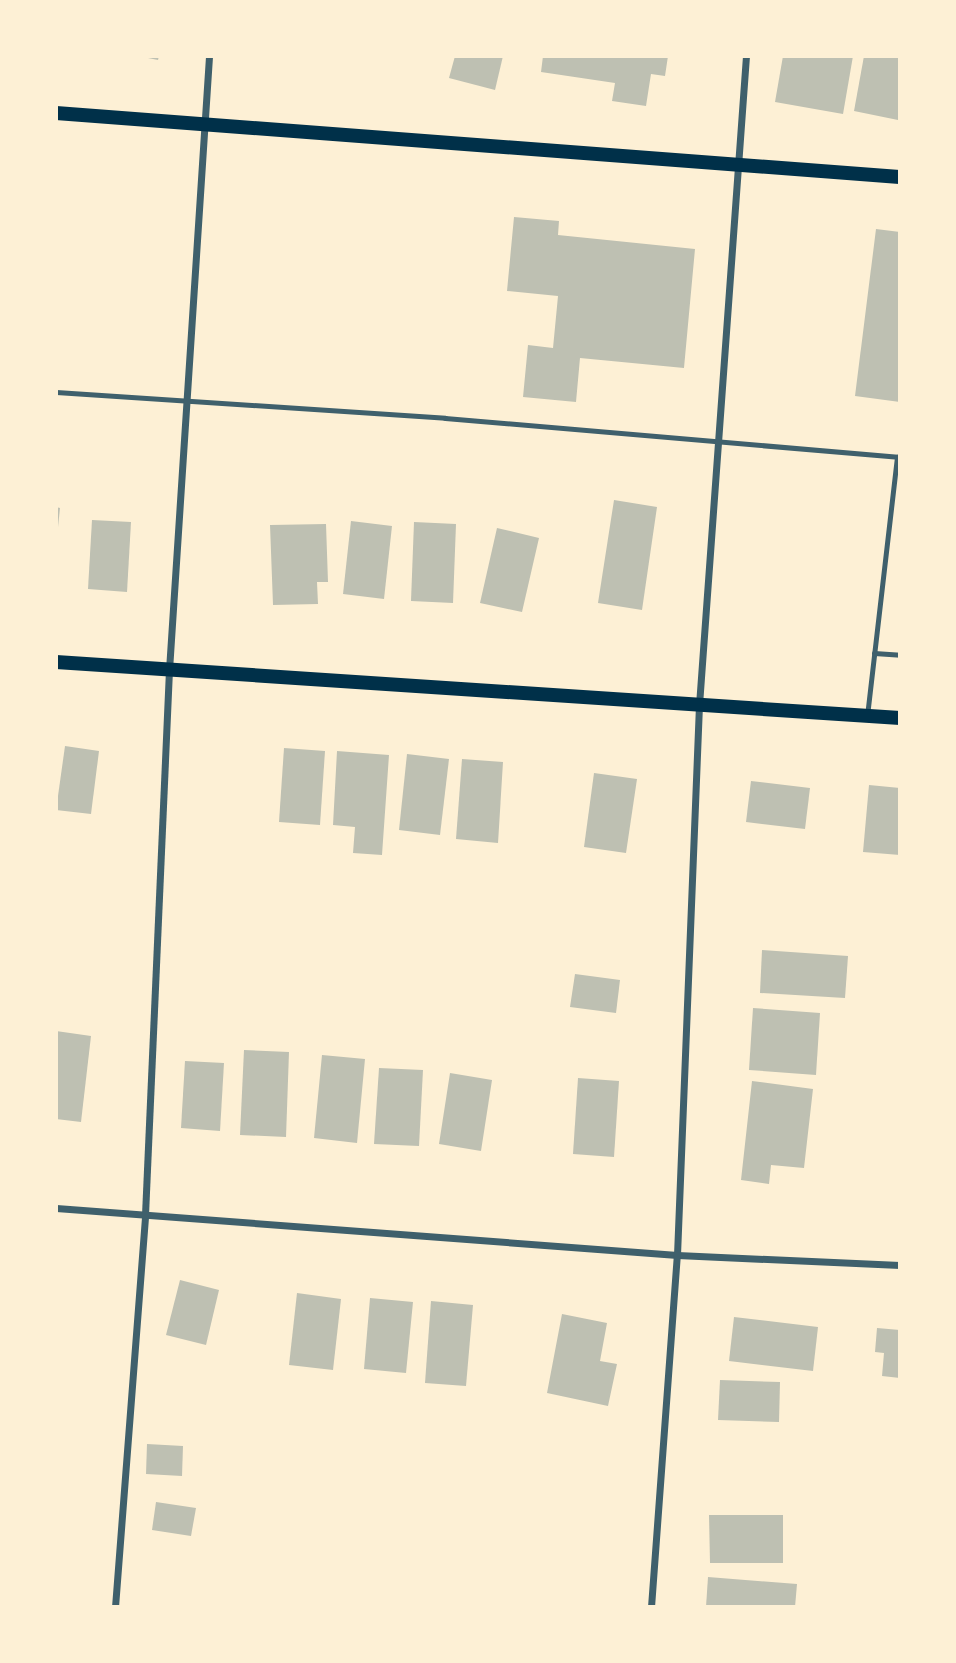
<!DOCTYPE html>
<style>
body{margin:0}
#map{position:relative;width:956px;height:1663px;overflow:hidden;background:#fdf0d5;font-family:"DM Sans",sans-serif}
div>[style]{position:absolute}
.building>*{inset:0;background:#bec0b2}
.service>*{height:5px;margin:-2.5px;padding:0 2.5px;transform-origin:2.5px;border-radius:2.5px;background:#3f606c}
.minor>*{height:7px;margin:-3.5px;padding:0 3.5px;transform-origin:3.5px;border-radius:3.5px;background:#3f606c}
.secondary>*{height:14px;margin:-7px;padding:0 7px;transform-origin:7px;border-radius:7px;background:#003049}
span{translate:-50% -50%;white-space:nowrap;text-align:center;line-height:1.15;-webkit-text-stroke:5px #fdf0d5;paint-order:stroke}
.frame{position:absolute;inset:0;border:58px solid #fdf0d5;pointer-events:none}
</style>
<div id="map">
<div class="building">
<i style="clip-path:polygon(138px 56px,159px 56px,158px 60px)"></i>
<i style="clip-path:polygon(455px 56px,503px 56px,495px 90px,449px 78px)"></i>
<i style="clip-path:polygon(543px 56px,668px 56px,665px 76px,651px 74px,646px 106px,612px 101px,615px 83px,541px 72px)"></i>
<i style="clip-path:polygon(783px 56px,853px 56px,843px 114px,775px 102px)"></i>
<i style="clip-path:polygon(864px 56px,900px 56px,898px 120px,854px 111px)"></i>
<i style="clip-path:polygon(514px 217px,559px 221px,558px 235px,695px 249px,684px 368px,580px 358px,576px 402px,523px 397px,528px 345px,553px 348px,558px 296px,507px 291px)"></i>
<i style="clip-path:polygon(876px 229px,900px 232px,900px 402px,855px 396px)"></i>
<i style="clip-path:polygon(614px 500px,657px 507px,642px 610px,598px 603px)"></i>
<i style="clip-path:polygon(56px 507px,60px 508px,58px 527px,56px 526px)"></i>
<i style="clip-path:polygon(92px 520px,131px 522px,127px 592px,88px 589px)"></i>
<i style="clip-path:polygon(351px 521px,392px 526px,384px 599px,343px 594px)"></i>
<i style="clip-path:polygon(414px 522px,456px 524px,453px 603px,411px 601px)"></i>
<i style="clip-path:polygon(326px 524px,328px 582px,317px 582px,318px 604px,273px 605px,270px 525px)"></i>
<i style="clip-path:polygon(497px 528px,539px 538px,522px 612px,480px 603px)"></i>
<i style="clip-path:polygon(65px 746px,99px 751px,91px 814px,56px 810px)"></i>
<i style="clip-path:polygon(284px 748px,325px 751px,320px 825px,279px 822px)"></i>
<i style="clip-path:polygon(337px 751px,389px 755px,382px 855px,353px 853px,355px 827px,333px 825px)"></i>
<i style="clip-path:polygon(407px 754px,449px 759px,440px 835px,399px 830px)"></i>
<i style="clip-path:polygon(462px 759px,503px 762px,498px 843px,456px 839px)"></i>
<i style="clip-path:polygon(594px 773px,637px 779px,626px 853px,584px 847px)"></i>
<i style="clip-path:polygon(751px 781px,810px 788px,805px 829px,746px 822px)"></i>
<i style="clip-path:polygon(869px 785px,900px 788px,900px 855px,863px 852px)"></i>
<i style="clip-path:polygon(762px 950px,848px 956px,845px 998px,760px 993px)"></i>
<i style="clip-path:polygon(575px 974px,620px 980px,616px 1013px,570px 1007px)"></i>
<i style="clip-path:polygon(753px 1008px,820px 1013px,816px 1075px,749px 1070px)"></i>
<i style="clip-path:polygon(56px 1031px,91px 1036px,81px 1122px,56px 1119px)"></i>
<i style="clip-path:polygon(244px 1050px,289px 1052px,286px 1137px,240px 1135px)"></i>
<i style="clip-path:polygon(322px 1055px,365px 1059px,357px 1143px,314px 1138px)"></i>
<i style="clip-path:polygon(185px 1061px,224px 1063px,220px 1131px,181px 1128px)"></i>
<i style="clip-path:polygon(379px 1068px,423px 1070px,419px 1146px,374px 1144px)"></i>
<i style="clip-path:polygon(450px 1073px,492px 1080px,481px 1151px,439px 1144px)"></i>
<i style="clip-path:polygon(578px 1078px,619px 1081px,614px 1157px,573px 1154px)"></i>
<i style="clip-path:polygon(752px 1081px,813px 1089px,804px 1168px,771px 1165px,769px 1184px,741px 1180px)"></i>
<i style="clip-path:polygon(180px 1280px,219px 1290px,206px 1345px,166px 1335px)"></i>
<i style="clip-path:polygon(297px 1293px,341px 1299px,333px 1370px,289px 1365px)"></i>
<i style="clip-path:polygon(370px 1298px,413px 1302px,406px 1373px,364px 1369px)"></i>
<i style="clip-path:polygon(431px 1301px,473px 1305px,466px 1386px,425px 1383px)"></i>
<i style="clip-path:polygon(562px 1314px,607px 1323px,600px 1361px,617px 1364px,608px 1406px,547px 1393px)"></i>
<i style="clip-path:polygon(734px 1317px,818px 1327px,813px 1371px,729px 1361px)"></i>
<i style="clip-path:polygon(877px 1328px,900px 1330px,900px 1378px,882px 1376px,884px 1353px,875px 1352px)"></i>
<i style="clip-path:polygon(720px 1380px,780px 1382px,779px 1422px,718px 1420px)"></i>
<i style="clip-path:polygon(147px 1444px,183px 1446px,182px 1476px,146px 1474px)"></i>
<i style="clip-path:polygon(156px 1502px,196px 1508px,191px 1536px,152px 1530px)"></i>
<i style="clip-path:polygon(709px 1515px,783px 1515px,783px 1563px,710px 1563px)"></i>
<i style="clip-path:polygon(708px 1577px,797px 1584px,795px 1607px,706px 1607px)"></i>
</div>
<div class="service">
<i style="left:56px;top:392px;width:390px;rotate:3.8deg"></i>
<i style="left:445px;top:418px;width:457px;rotate:4.9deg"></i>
<i style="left:874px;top:653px;width:26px;rotate:4deg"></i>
<i style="left:867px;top:716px;width:261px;rotate:-83.4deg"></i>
</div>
<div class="minor">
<i style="left:56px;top:1208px;width:623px;rotate:4.33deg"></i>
<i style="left:677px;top:1255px;width:223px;rotate:2.6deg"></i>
<i style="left:115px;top:1607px;width:393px;rotate:-85.6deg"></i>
<i style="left:145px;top:1215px;width:546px;rotate:-87.48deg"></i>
<i style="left:169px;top:670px;width:615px;rotate:-86.27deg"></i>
<i style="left:651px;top:1607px;width:353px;rotate:-85.8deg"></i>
<i style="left:677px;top:1255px;width:550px;rotate:-87.71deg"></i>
<i style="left:699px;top:705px;width:651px;rotate:-85.86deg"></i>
</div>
<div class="secondary">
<i style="left:56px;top:113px;width:846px;rotate:4.34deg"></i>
<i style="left:56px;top:662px;width:846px;rotate:3.8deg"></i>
</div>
<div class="frame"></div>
</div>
